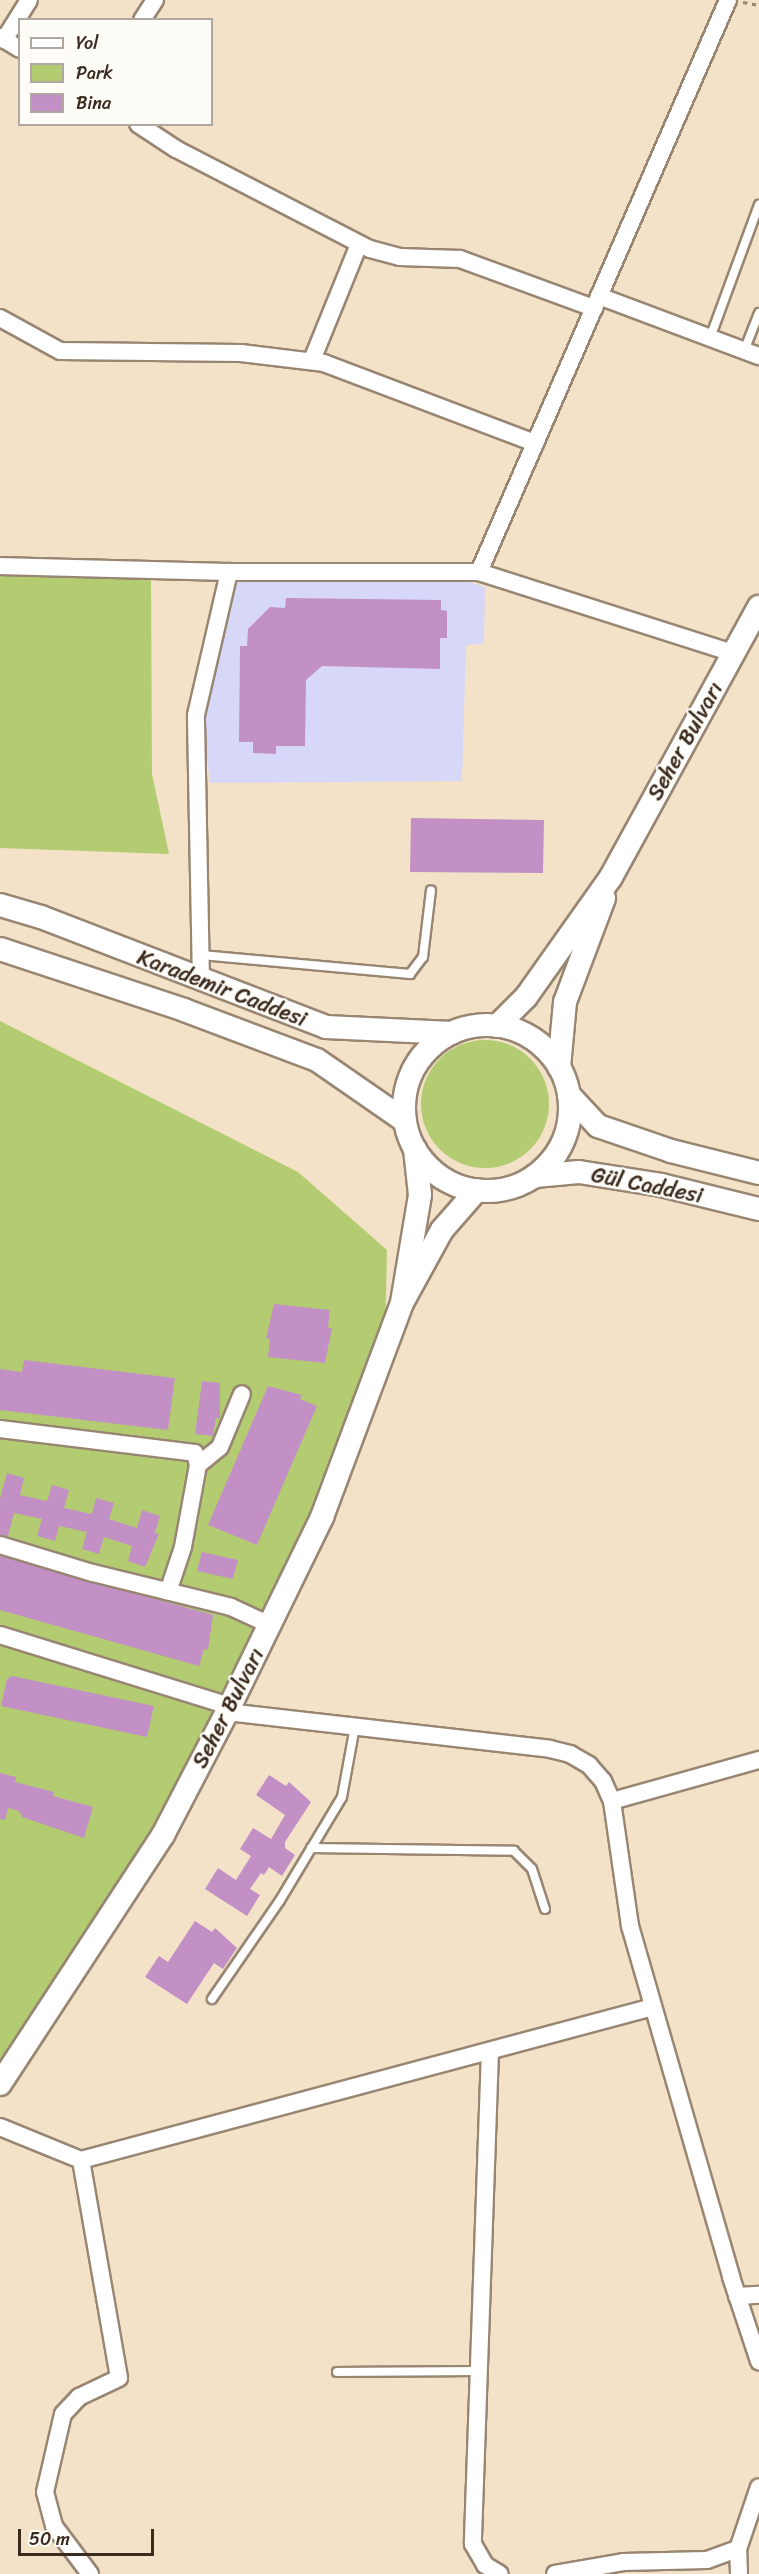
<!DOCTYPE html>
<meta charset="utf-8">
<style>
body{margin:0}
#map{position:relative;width:759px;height:2574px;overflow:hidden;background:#f4e2c8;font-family:Sriracha,sans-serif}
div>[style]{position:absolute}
.built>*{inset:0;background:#d7d7f8}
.green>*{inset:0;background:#b3cc71}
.round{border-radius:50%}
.building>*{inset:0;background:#c390c6}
.path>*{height:3px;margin-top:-1.5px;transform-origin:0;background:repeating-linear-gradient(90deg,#988673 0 4.5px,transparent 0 9px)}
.roads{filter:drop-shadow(2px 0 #988673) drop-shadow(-2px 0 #988673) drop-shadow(0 2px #988673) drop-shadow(0 -2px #988673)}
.lane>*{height:8px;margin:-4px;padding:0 4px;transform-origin:4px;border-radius:4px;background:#fff}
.street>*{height:16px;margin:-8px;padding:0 8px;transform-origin:8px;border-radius:8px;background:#fff}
.secondary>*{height:22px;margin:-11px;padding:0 11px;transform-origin:11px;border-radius:11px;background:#fff}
.secondary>.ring{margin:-11px;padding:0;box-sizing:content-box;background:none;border:22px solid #fff;border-radius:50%}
span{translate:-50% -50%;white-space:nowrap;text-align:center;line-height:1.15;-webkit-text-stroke:4.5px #fdfcf7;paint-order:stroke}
.street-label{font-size:22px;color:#3b2a1e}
.legend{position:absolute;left:18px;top:18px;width:195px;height:108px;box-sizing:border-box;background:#fdfcf7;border:2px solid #afa8a0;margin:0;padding:8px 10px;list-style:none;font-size:18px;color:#3b2a1e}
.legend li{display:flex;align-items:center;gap:12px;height:30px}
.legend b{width:30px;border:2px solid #afa8a0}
.scale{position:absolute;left:18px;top:2529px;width:136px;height:27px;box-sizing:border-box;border:3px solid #3b2a1e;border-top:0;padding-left:8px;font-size:18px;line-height:21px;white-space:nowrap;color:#3b2a1e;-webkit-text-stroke:4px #fdfcf7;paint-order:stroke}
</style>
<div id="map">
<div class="built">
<i style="clip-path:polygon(246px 577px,464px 580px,485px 587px,484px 644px,466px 645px,462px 781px,210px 783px,204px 731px,209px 678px,236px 584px)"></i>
</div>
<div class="green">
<i style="clip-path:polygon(0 565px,151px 574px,152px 774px,169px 854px,0 848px)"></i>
<i style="clip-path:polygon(0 1021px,298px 1172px,387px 1250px,385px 1336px,243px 1683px,0 2084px)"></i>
<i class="round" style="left:421px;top:1040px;width:128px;height:128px"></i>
</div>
<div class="building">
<i style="clip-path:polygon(286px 598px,441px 600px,441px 610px,447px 611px,447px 638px,440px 638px,440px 669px,322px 666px,306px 680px,305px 746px,276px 746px,276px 754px,253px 753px,253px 742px,239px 742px,240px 646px,247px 646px,248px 629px,270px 607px,285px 608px)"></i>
<i style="clip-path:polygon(411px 818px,544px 820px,543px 873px,410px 872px)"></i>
<i style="clip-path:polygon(274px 1304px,330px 1310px,328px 1328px,332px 1328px,325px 1363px,268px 1357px,270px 1339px,266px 1338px)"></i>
<i style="clip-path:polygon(24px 1360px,175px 1378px,168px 1430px,0 1410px,0 1369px,22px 1372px)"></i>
<i style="clip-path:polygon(202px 1381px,220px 1383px,220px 1419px,216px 1418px,213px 1436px,195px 1434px)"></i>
<i style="clip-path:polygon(268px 1386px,302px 1395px,300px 1399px,317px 1406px,257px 1545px,208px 1525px)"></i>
<i style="clip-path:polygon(7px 1473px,24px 1478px,20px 1495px,47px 1501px,52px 1485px,69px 1490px,64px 1508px,92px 1514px,96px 1498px,114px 1503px,109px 1519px,137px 1528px,142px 1510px,160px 1516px,155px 1533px,159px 1534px,145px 1567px,128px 1561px,132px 1546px,104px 1537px,99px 1554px,82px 1549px,87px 1532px,59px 1526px,55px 1541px,37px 1536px,42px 1519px,14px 1513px,8px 1536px,0 1535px,0 1498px)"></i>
<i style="clip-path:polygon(202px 1552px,238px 1560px,233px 1579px,197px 1571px)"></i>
<i style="clip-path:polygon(0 1556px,213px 1615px,208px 1650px,204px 1649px,199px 1666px,0 1610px)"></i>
<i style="clip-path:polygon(12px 1676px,154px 1706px,147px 1737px,1px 1706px,7px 1679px)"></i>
<i style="clip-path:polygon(0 1773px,16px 1777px,15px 1782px,54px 1792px,53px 1796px,93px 1807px,84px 1838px,22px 1817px,19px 1811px,8px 1808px,5px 1820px,0 1819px)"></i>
<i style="clip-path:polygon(269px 1775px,286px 1786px,289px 1782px,311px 1802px,285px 1842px,285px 1848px,295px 1855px,282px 1876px,269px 1867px,264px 1875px,261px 1873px,250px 1889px,260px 1895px,247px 1916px,205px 1889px,218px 1868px,236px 1880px,251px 1856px,240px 1849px,253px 1828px,271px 1839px,285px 1815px,256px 1795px)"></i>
<i style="clip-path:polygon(195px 1921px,212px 1932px,215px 1928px,237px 1948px,223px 1969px,214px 1963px,187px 2004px,145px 1977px,159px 1956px,168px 1962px)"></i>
</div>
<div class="path">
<i style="left:743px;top:2px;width:16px;rotate:11deg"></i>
</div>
<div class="roads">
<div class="lane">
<i style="left:710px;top:338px;width:142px;rotate:-69.8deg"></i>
<i style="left:744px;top:351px;width:41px;rotate:-68.5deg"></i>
<i style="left:201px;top:955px;width:210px;rotate:5.2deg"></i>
<i style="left:410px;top:974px;width:21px;rotate:-53deg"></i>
<i style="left:423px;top:957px;width:67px;rotate:-83.2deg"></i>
<i style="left:311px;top:1848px;width:203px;rotate:0.8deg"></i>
<i style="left:514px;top:1851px;width:25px;rotate:45deg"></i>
<i style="left:532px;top:1869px;width:42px;rotate:72deg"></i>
<i style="left:212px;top:1999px;width:118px;rotate:-55.4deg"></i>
<i style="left:279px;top:1902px;width:122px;rotate:-59deg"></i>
<i style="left:342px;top:1797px;width:72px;rotate:-79.6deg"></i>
<i style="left:337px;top:2372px;width:140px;rotate:-0.4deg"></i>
</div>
<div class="street">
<i style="left:142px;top:20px;width:24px;rotate:-57deg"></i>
<i style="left:0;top:37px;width:23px;rotate:31deg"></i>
<i style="left:4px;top:40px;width:47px;rotate:-58deg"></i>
<i style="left:138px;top:124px;width:45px;rotate:33.3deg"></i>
<i style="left:176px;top:149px;width:218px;rotate:27.3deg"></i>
<i style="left:370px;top:249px;width:31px;rotate:15deg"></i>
<i style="left:400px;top:257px;width:60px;rotate:1.9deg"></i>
<i style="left:460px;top:259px;width:143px;rotate:20.1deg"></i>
<i style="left:599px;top:296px;width:171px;rotate:20.6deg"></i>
<i style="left:0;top:318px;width:68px;rotate:28.8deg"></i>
<i style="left:60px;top:351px;width:181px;rotate:0.6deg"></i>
<i style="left:241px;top:353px;width:84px;rotate:6.9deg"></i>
<i style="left:324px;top:363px;width:226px;rotate:20.8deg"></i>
<i style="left:312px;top:360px;width:125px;rotate:-67.9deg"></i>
<i style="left:0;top:566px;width:229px;rotate:1.5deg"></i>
<i style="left:479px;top:572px;width:624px;rotate:-66.48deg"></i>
<i style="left:201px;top:981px;width:266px;rotate:-91.1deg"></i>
<i style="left:196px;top:715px;width:147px;rotate:-77deg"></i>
<i style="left:229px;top:572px;width:250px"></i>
<i style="left:479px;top:572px;width:267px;rotate:17.7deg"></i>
<i style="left:0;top:1429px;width:196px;rotate:7deg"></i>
<i style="left:195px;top:1453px;width:12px;rotate:76deg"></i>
<i style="left:198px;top:1465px;width:83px;rotate:100.4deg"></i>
<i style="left:183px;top:1547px;width:47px;rotate:108.4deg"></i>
<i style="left:198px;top:1465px;width:28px;rotate:-39deg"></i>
<i style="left:220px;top:1447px;width:57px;rotate:-67.5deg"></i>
<i style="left:0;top:1545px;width:97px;rotate:16.8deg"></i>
<i style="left:93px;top:1573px;width:142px;rotate:13.8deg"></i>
<i style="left:231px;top:1607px;width:43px;rotate:24.8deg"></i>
<i style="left:0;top:1635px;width:241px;rotate:17.2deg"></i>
<i style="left:227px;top:1712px;width:325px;rotate:6.5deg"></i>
<i style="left:550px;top:1749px;width:21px;rotate:14deg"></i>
<i style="left:570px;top:1754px;width:22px;rotate:30deg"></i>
<i style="left:589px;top:1765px;width:21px;rotate:49deg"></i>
<i style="left:603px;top:1781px;width:22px;rotate:66deg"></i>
<i style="left:612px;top:1801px;width:126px;rotate:81.8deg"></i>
<i style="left:630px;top:1926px;width:365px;rotate:73.9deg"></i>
<i style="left:731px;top:2277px;width:89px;rotate:71.6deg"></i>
<i style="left:612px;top:1801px;width:153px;rotate:-15.6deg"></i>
<i style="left:490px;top:2051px;width:493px;rotate:92deg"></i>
<i style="left:473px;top:2544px;width:24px;rotate:60deg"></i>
<i style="left:485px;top:2565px;width:17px;rotate:31deg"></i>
<i style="left:0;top:2127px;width:87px;rotate:22.2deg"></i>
<i style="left:81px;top:2160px;width:592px;rotate:-14.98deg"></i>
<i style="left:81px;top:2160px;width:221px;rotate:80.1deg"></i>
<i style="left:119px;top:2378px;width:44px;rotate:154.6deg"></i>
<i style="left:79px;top:2397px;width:23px;rotate:133deg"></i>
<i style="left:63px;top:2414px;width:80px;rotate:103deg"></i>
<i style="left:45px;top:2492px;width:35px;rotate:75deg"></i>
<i style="left:54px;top:2526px;width:60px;rotate:53.1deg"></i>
<i style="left:737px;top:2296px;width:22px;rotate:-3deg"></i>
<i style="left:555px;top:2574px;width:69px;rotate:-10deg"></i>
<i style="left:623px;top:2562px;width:84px;rotate:-1.4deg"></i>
<i style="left:707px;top:2560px;width:33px;rotate:-20deg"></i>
<i style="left:739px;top:2574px;width:25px;rotate:-92deg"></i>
<i style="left:738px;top:2549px;width:65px;rotate:-71.3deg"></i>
</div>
<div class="secondary">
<i style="left:0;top:905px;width:43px;rotate:16.3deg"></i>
<i style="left:41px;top:917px;width:305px;rotate:21.1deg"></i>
<i style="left:326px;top:1027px;width:126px;rotate:2.7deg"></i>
<i style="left:0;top:949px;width:194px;rotate:18.3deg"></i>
<i style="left:184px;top:1010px;width:142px;rotate:20.6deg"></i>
<i style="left:317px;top:1060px;width:107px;rotate:34.7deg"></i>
<i class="ring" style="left:404px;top:1025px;width:144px;height:144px"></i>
<i style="left:497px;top:1026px;width:41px;rotate:-45deg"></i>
<i style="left:526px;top:997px;width:147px;rotate:-54.7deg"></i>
<i style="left:611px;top:877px;width:308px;rotate:-61.3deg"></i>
<i style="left:559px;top:1067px;width:65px;rotate:-84.7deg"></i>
<i style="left:565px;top:1002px;width:111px;rotate:-69.4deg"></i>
<i style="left:569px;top:1095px;width:42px;rotate:46.9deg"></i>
<i style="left:598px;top:1126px;width:77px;rotate:18.9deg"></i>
<i style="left:671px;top:1151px;width:91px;rotate:14deg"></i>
<i style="left:415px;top:1149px;width:46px;rotate:83.8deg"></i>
<i style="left:420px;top:1195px;width:109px;rotate:99.5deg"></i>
<i style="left:402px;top:1303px;width:83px;rotate:-61.3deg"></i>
<i style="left:442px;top:1230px;width:53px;rotate:-48.8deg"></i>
<i style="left:535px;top:1176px;width:44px;rotate:-5.2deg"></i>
<i style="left:579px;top:1172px;width:83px;rotate:9deg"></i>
<i style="left:661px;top:1185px;width:101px;rotate:13.8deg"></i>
<i style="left:0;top:2084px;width:298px;rotate:-56.8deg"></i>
<i style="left:163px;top:1835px;width:139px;rotate:-62.5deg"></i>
<i style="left:227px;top:1712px;width:217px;rotate:-64deg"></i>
<i style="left:322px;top:1517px;width:228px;rotate:-69.5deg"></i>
</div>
</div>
<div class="street-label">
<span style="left:685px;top:741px;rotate:-61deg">Seher Bulvarı</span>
<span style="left:222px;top:988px;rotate:21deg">Karademir Caddesi</span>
<span style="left:647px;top:1185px;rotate:11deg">Gül Caddesi</span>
<span style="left:228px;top:1708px;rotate:-63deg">Seher Bulvarı</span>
</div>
<ul class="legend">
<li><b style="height:8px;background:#fff"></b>Yol</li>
<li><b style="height:16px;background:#b3cc71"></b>Park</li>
<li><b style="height:16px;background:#c390c6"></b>Bina</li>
</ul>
<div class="scale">50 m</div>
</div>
